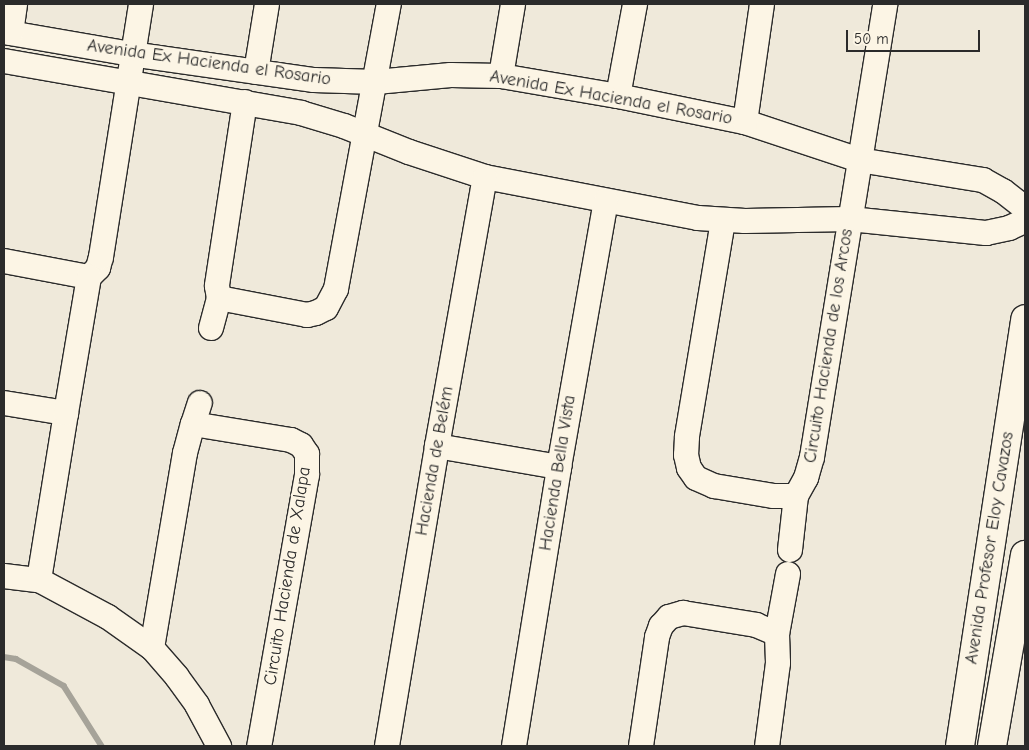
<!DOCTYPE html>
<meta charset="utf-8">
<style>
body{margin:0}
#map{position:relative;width:1029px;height:750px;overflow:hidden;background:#efe9da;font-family:"Comic Neue",sans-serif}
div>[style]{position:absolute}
.stream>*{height:5.5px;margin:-2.75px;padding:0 2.75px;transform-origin:2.75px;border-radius:2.75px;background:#a6a399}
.roads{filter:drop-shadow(1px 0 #2b2b2b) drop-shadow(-1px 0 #2b2b2b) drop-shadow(0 1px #2b2b2b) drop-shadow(0 -1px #2b2b2b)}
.minor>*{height:24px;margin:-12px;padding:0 12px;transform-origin:12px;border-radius:12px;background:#fcf5e5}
.major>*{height:28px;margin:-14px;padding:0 14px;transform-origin:14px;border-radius:14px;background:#fcf5e5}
span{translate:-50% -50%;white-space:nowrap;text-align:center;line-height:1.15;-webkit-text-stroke:4.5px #fcf5e5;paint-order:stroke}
.street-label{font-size:18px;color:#2b2b2b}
.frame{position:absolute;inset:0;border:5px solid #2b2b2b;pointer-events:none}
.scale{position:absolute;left:846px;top:30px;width:134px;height:22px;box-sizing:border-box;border:2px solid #2b2b2b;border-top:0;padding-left:6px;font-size:15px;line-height:18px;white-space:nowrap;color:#2b2b2b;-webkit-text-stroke:4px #fcf5e5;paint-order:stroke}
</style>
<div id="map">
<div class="stream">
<i style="left:4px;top:657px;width:12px;rotate:9deg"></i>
<i style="left:16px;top:659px;width:55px;rotate:29.4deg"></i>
<i style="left:64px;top:686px;width:71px;rotate:57.7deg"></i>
</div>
<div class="roads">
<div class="minor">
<i style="left:4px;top:32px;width:129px;rotate:9.8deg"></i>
<i style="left:131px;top:54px;width:185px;rotate:8.1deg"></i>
<i style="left:314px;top:80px;width:62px;rotate:1.8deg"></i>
<i style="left:376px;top:82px;width:75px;rotate:-5.3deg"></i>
<i style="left:451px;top:75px;width:50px;rotate:1.1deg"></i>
<i style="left:501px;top:76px;width:119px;rotate:9.7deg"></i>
<i style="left:618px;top:96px;width:130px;rotate:11.6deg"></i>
<i style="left:745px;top:122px;width:120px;rotate:18.4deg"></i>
<i style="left:859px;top:160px;width:126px;rotate:9.2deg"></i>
<i style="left:983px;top:180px;width:23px;rotate:29deg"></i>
<i style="left:1003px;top:191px;width:28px;rotate:38deg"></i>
<i style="left:11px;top:33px;width:29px;rotate:-82deg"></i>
<i style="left:4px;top:61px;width:302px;rotate:9.9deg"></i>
<i style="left:301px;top:113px;width:45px;rotate:16.8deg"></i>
<i style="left:344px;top:126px;width:70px;rotate:21.8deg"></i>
<i style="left:409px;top:152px;width:80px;rotate:18.2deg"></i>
<i style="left:485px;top:177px;width:217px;rotate:10.9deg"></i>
<i style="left:698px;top:218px;width:47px;rotate:3.7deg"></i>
<i style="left:745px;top:221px;width:105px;rotate:-1.1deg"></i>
<i style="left:850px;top:219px;width:137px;rotate:5.9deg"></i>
<i style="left:986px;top:233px;width:24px;rotate:-12deg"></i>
<i style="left:1009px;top:228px;width:17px;rotate:-24deg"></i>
<i style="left:256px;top:72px;width:69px;rotate:-80.8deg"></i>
<i style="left:501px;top:76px;width:73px;rotate:-80.5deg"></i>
<i style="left:618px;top:96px;width:94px;rotate:-79.5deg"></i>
<i style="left:245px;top:102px;width:186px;rotate:98.7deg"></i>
<i style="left:217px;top:286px;width:12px;rotate:81deg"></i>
<i style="left:219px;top:298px;width:90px;rotate:10.9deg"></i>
<i style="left:307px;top:315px;width:9px;rotate:-13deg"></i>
<i style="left:316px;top:313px;width:11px;rotate:-27deg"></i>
<i style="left:326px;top:308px;width:21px;rotate:-62deg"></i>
<i style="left:336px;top:289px;width:290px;rotate:-79.5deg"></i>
<i style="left:745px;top:122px;width:119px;rotate:-81.8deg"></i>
<i style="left:723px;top:221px;width:219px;rotate:99.5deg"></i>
<i style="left:687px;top:437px;width:18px;rotate:93deg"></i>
<i style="left:686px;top:455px;width:13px;rotate:77deg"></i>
<i style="left:689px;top:468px;width:12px;rotate:55deg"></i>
<i style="left:696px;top:478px;width:20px;rotate:24deg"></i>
<i style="left:714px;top:486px;width:61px;rotate:9.5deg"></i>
<i style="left:774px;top:496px;width:22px"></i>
<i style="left:796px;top:496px;width:21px;rotate:-61deg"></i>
<i style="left:806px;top:478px;width:22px;rotate:-74deg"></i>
<i style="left:812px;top:457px;width:459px;rotate:-80.8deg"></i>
<i style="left:4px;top:261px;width:86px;rotate:10.7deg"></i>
<i style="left:89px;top:277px;width:13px;rotate:-45deg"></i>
<i style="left:98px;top:268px;width:11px;rotate:-75deg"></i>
<i style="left:101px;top:257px;width:256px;rotate:-81deg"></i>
<i style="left:211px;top:328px;width:31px;rotate:-75deg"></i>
<i style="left:4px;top:403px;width:63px;rotate:9.2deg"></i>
<i style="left:66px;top:413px;width:169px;rotate:99.2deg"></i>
<i style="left:66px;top:413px;width:138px;rotate:-80.4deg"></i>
<i style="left:193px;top:424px;width:22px;rotate:-72deg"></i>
<i style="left:437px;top:446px;width:124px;rotate:9.8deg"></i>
<i style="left:790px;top:550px;width:54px;rotate:-83.7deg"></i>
<i style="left:4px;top:576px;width:35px;rotate:7deg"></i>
<i style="left:39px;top:580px;width:78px;rotate:28.2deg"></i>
<i style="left:108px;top:617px;width:54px;rotate:35.2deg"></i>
<i style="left:152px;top:648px;width:38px;rotate:49deg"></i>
<i style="left:177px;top:677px;width:34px;rotate:54deg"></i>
<i style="left:197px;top:705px;width:47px;rotate:61.8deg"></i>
<i style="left:777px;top:634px;width:61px;rotate:-79.6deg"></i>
<i style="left:152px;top:648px;width:198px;rotate:-80.4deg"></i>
<i style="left:185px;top:453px;width:30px;rotate:-75deg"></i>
<i style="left:193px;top:424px;width:99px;rotate:9.3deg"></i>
<i style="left:291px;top:440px;width:11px;rotate:27deg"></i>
<i style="left:301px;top:445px;width:11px;rotate:56deg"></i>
<i style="left:307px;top:454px;width:21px;rotate:90deg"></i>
<i style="left:307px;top:475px;width:275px;rotate:100deg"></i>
<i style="left:387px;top:746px;width:304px;rotate:-80.5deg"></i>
<i style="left:437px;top:446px;width:273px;rotate:-79.9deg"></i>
<i style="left:514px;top:746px;width:283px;rotate:-80.8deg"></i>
<i style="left:559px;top:467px;width:270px;rotate:-80deg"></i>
<i style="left:641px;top:746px;width:110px;rotate:-81.6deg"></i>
<i style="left:657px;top:637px;width:12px;rotate:-70deg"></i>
<i style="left:661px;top:626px;width:12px;rotate:-48deg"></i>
<i style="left:669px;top:617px;width:15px;rotate:-16deg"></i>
<i style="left:683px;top:613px;width:74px;rotate:9.3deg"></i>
<i style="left:756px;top:625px;width:23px;rotate:23deg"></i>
<i style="left:777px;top:634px;width:29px;rotate:88deg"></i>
<i style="left:778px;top:663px;width:84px;rotate:97.5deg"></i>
</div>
<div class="major">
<i style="left:960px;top:746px;width:432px;rotate:-81.3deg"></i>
<i style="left:992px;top:746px;width:194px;rotate:-80.2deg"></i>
</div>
</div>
<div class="street-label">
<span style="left:209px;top:63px;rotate:8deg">Avenida Ex Hacienda el Rosario</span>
<span style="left:611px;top:98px;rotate:10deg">Avenida Ex Hacienda el Rosario</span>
<span style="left:829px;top:346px;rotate:-81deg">Circuito Hacienda de los Arcos</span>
<span style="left:435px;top:461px;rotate:-80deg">Hacienda de Belém</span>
<span style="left:558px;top:473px;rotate:-81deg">Hacienda Bella Vista</span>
<span style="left:990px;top:548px;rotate:-81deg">Avenida Profesor Eloy Cavazos</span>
<span style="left:288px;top:576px;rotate:-81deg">Circuito Hacienda de Xalapa</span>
</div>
<div class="frame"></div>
<div class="scale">50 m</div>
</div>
